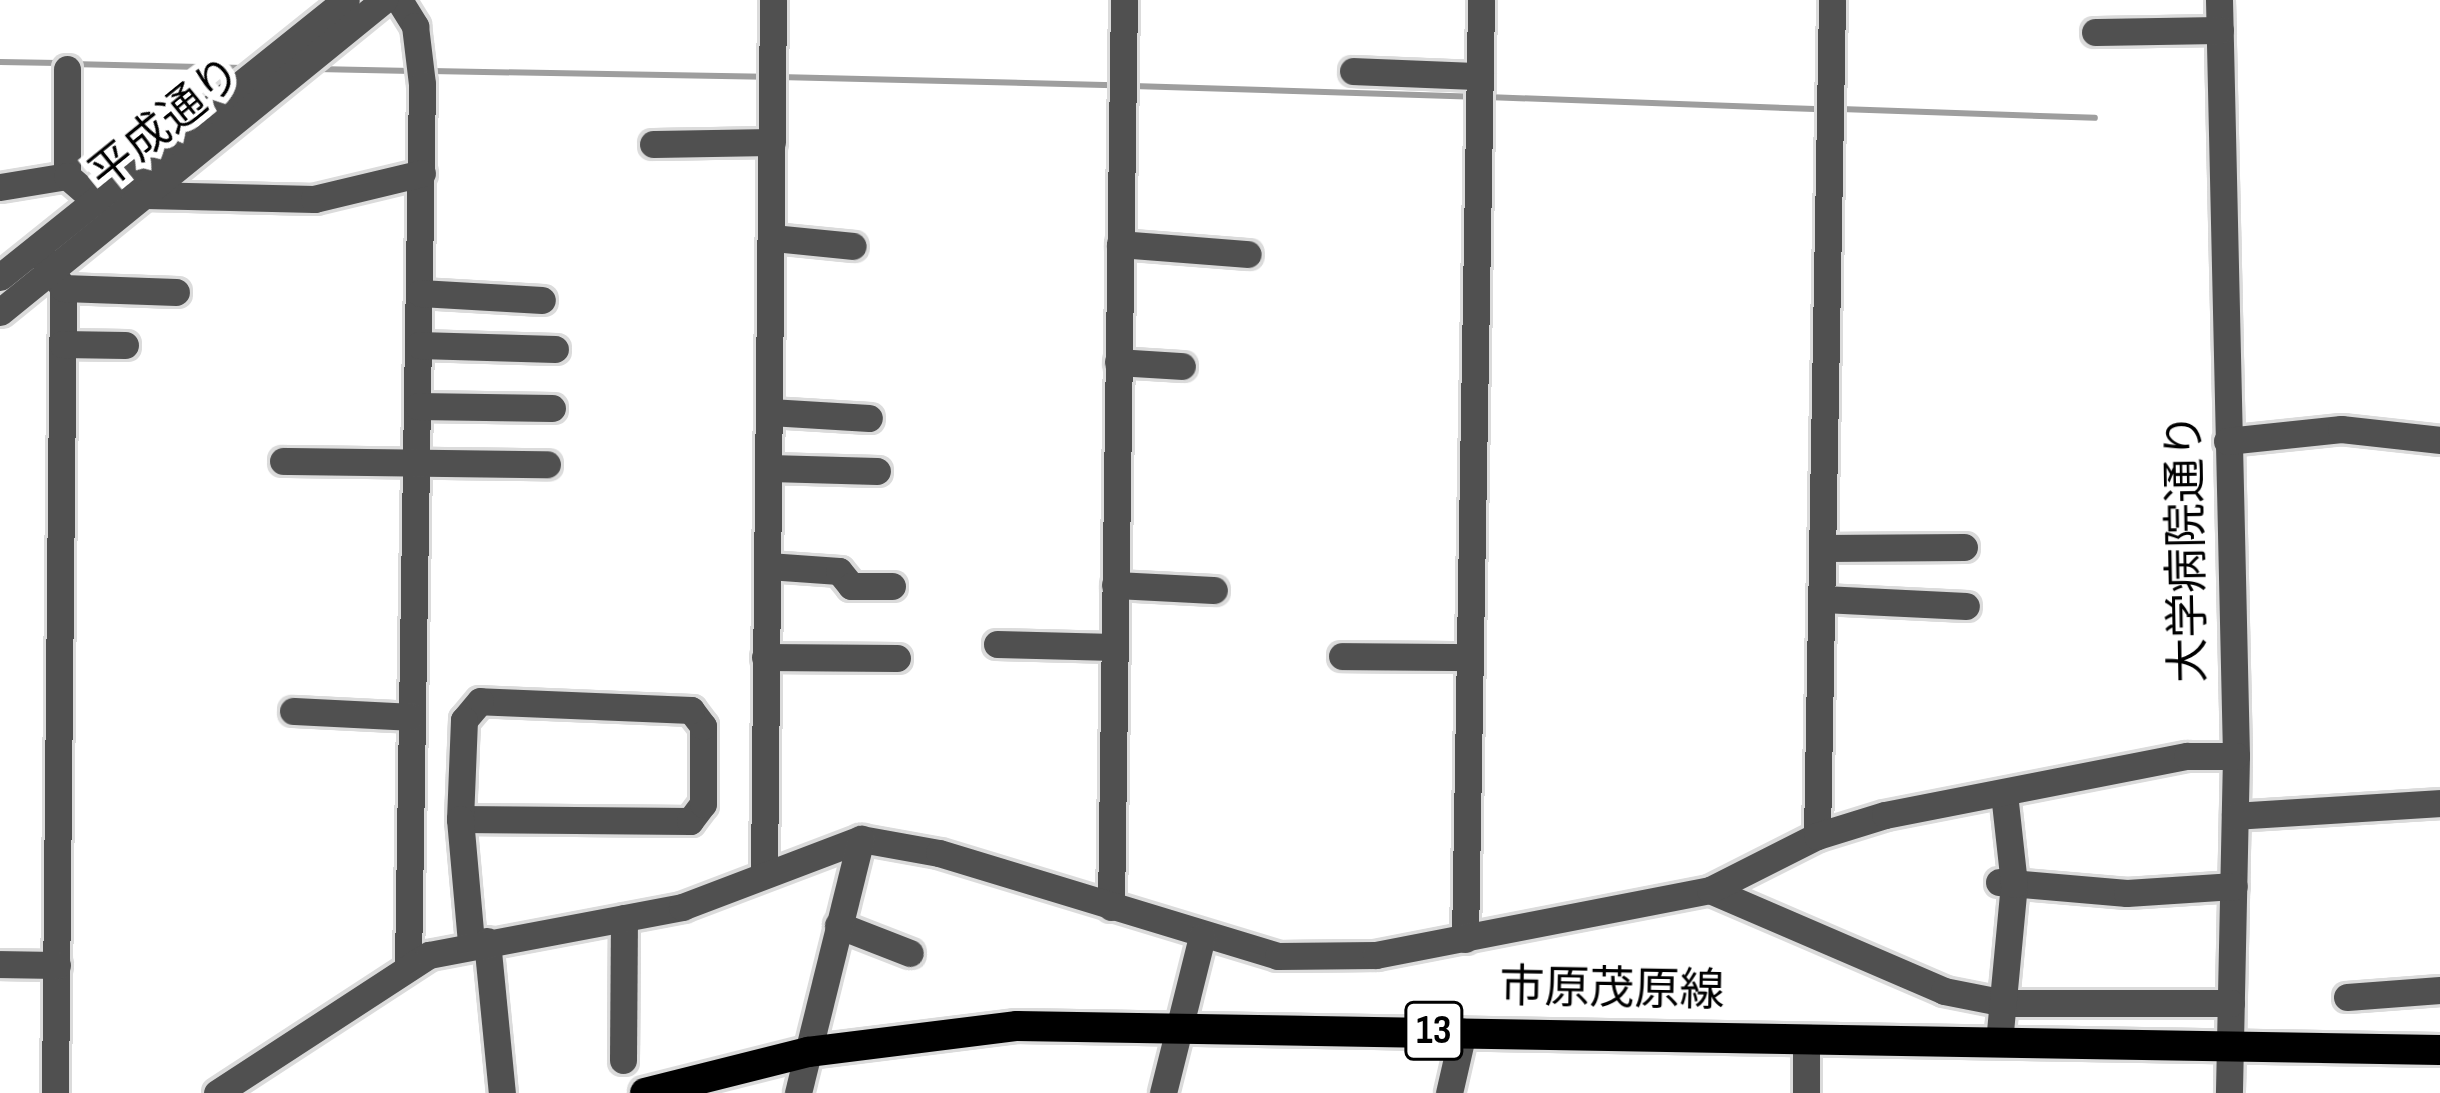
<!DOCTYPE html>
<meta charset="utf-8">
<style>
body{margin:0}
#map{position:relative;width:2440px;height:1093px;overflow:hidden;background:#fff;font-family:"Sofia Sans Condensed","Noto Sans JP",sans-serif}
div>[style]{position:absolute}
.stream>*{height:6px;margin:-3px;padding:0 3px;transform-origin:3px;border-radius:3px;background:#9e9e9e}
.roads{filter:drop-shadow(3px 0 #dbdbdb) drop-shadow(-3px 0 #dbdbdb) drop-shadow(0 3px #dbdbdb) drop-shadow(0 -3px #dbdbdb)}
.minor>*{height:27px;margin:-13.5px;padding:0 13.5px;transform-origin:13.5px;border-radius:13.5px;background:#505050}
.major>*{height:30px;margin:-15px;padding:0 15px;transform-origin:15px;border-radius:15px;background:#000}
span{translate:-50% -50%;white-space:nowrap;text-align:center;line-height:1.15;-webkit-text-stroke:12px #fff;paint-order:stroke}
.shield-label span{padding:3px 9px;background:#fff;border:3px solid;border-radius:9px;-webkit-text-stroke-width:0}
.shield-label{font-size:42px;color:#000;font-weight:700}
.street-label{font-size:45px;color:#000}
</style>
<div id="map">
<div class="stream">
<i style="left:0;top:62px;width:58px;rotate:1deg"></i>
<i style="left:71px;top:64px;width:173px;rotate:1.3deg"></i>
<i style="left:317px;top:69px;width:95px;rotate:1.2deg"></i>
<i style="left:431px;top:71px;width:335px;rotate:1deg"></i>
<i style="left:779px;top:77px;width:335px;rotate:1.4deg"></i>
<i style="left:1133px;top:86px;width:341px;rotate:1.8deg"></i>
<i style="left:1487px;top:97px;width:335px;rotate:2.1deg"></i>
<i style="left:1841px;top:109px;width:254px;rotate:2deg"></i>
</div>
<div class="roads">
<div class="minor">
<i style="left:399px;top:0;width:31px;rotate:58deg"></i>
<i style="left:415px;top:26px;width:58px;rotate:83.1deg"></i>
<i style="left:422px;top:84px;width:884px;rotate:90.91deg"></i>
<i style="left:2219px;top:0;width:756px;rotate:88.71deg"></i>
<i style="left:2236px;top:756px;width:337px;rotate:91.2deg"></i>
<i style="left:2095px;top:32px;width:125px;rotate:-0.9deg"></i>
<i style="left:67px;top:69px;width:107px;rotate:90deg"></i>
<i style="left:1353px;top:71px;width:127px;rotate:2.3deg"></i>
<i style="left:653px;top:144px;width:119px;rotate:-1deg"></i>
<i style="left:0;top:187px;width:68px;rotate:-9.3deg"></i>
<i style="left:67px;top:176px;width:38px;rotate:41deg"></i>
<i style="left:146px;top:195px;width:168px;rotate:1.4deg"></i>
<i style="left:314px;top:199px;width:111px;rotate:-13.5deg"></i>
<i style="left:773px;top:238px;width:80px;rotate:5.7deg"></i>
<i style="left:1120px;top:244px;width:128px;rotate:4.5deg"></i>
<i style="left:37px;top:248px;width:48px;rotate:57deg"></i>
<i style="left:63px;top:288px;width:805px;rotate:90.57deg"></i>
<i style="left:0;top:277px;width:443px;rotate:-38.7deg"></i>
<i style="left:63px;top:288px;width:113px;rotate:2deg"></i>
<i style="left:420px;top:293px;width:122px;rotate:3.3deg"></i>
<i style="left:0;top:312px;width:495px;rotate:-39.1deg"></i>
<i style="left:62px;top:344px;width:63px;rotate:0.9deg"></i>
<i style="left:419px;top:345px;width:136px;rotate:1.7deg"></i>
<i style="left:1118px;top:362px;width:64px;rotate:3.6deg"></i>
<i style="left:418px;top:406px;width:134px;rotate:0.9deg"></i>
<i style="left:770px;top:412px;width:99px;rotate:3.5deg"></i>
<i style="left:2227px;top:441px;width:115px;rotate:-6deg"></i>
<i style="left:2341px;top:429px;width:100px;rotate:6.3deg"></i>
<i style="left:283px;top:461px;width:264px;rotate:0.7deg"></i>
<i style="left:770px;top:468px;width:107px;rotate:1.6deg"></i>
<i style="left:1824px;top:548px;width:140px;rotate:-0.4deg"></i>
<i style="left:768px;top:566px;width:71px;rotate:4deg"></i>
<i style="left:839px;top:571px;width:19px;rotate:51deg"></i>
<i style="left:851px;top:586px;width:41px"></i>
<i style="left:1115px;top:585px;width:99px;rotate:2.9deg"></i>
<i style="left:1823px;top:599px;width:143px;rotate:2.8deg"></i>
<i style="left:997px;top:644px;width:117px;rotate:1.5deg"></i>
<i style="left:1342px;top:656px;width:126px;rotate:0.5deg"></i>
<i style="left:765px;top:657px;width:132px;rotate:0.4deg"></i>
<i style="left:293px;top:711px;width:117px;rotate:2.9deg"></i>
<i style="left:2235px;top:816px;width:205px;rotate:-3.6deg"></i>
<i style="left:460px;top:819px;width:230px;rotate:0.5deg"></i>
<i style="left:690px;top:821px;width:21px;rotate:-53deg"></i>
<i style="left:703px;top:804px;width:78px;rotate:-90deg"></i>
<i style="left:703px;top:726px;width:20px;rotate:-127deg"></i>
<i style="left:691px;top:710px;width:211px;rotate:-177.6deg"></i>
<i style="left:480px;top:701px;width:25px;rotate:130deg"></i>
<i style="left:464px;top:720px;width:99px;rotate:92.3deg"></i>
<i style="left:460px;top:819px;width:124px;rotate:84.9deg"></i>
<i style="left:1817px;top:836px;width:836px;rotate:-88.97deg"></i>
<i style="left:764px;top:873px;width:873px;rotate:-89.41deg"></i>
<i style="left:1999px;top:882px;width:128px;rotate:4.9deg"></i>
<i style="left:2127px;top:893px;width:107px;rotate:-3.7deg"></i>
<i style="left:1710px;top:890px;width:255px;rotate:23.3deg"></i>
<i style="left:1944px;top:991px;width:62px;rotate:11.1deg"></i>
<i style="left:2005px;top:1003px;width:226px"></i>
<i style="left:1111px;top:907px;width:907px;rotate:-89.18deg"></i>
<i style="left:838px;top:925px;width:77px;rotate:21.3deg"></i>
<i style="left:1465px;top:939px;width:939px;rotate:-89.02deg"></i>
<i style="left:487px;top:941px;width:153px;rotate:84.4deg"></i>
<i style="left:0;top:964px;width:57px;rotate:1deg"></i>
<i style="left:2347px;top:997px;width:93px;rotate:-4.3deg"></i>
<i style="left:1999px;top:1042px;width:159px;rotate:-84.6deg"></i>
<i style="left:2014px;top:884px;width:92px;rotate:-96.3deg"></i>
<i style="left:623px;top:1060px;width:142px;rotate:-89.6deg"></i>
<i style="left:217px;top:1093px;width:253px;rotate:-33.1deg"></i>
<i style="left:429px;top:955px;width:258px;rotate:-10.7deg"></i>
<i style="left:682px;top:907px;width:191px;rotate:-20.8deg"></i>
<i style="left:861px;top:839px;width:79px;rotate:10.2deg"></i>
<i style="left:939px;top:853px;width:354px;rotate:16.9deg"></i>
<i style="left:1278px;top:956px;width:98px;rotate:-0.6deg"></i>
<i style="left:1376px;top:955px;width:340px;rotate:-11deg"></i>
<i style="left:1710px;top:890px;width:120px;rotate:-26.8deg"></i>
<i style="left:1817px;top:836px;width:71px;rotate:-17.2deg"></i>
<i style="left:1885px;top:815px;width:308px;rotate:-11.1deg"></i>
<i style="left:2187px;top:756px;width:49px"></i>
<i style="left:798px;top:1093px;width:262px;rotate:-76.1deg"></i>
<i style="left:1163px;top:1093px;width:161px;rotate:-76deg"></i>
<i style="left:1449px;top:1093px;width:63px;rotate:-77.1deg"></i>
<i style="left:1806px;top:1093px;width:55px;rotate:-90deg"></i>
</div>
<div class="major">
<i style="left:645px;top:1093px;width:168px;rotate:-14.1deg"></i>
<i style="left:808px;top:1052px;width:211px;rotate:-7.1deg"></i>
<i style="left:1017px;top:1026px;width:1423px;rotate:0.97deg"></i>
</div>
</div>
<div class="shield-label">
<span style="left:1434px;top:1031px">13</span>
</div>
<div class="street-label">
<span style="left:166px;top:124px;rotate:-39deg">平成通り</span>
<span style="left:2188px;top:548px;rotate:-91deg">大学病院通り</span>
<span style="left:1612px;top:990px;rotate:1deg">市原茂原線</span>
</div>
</div>
